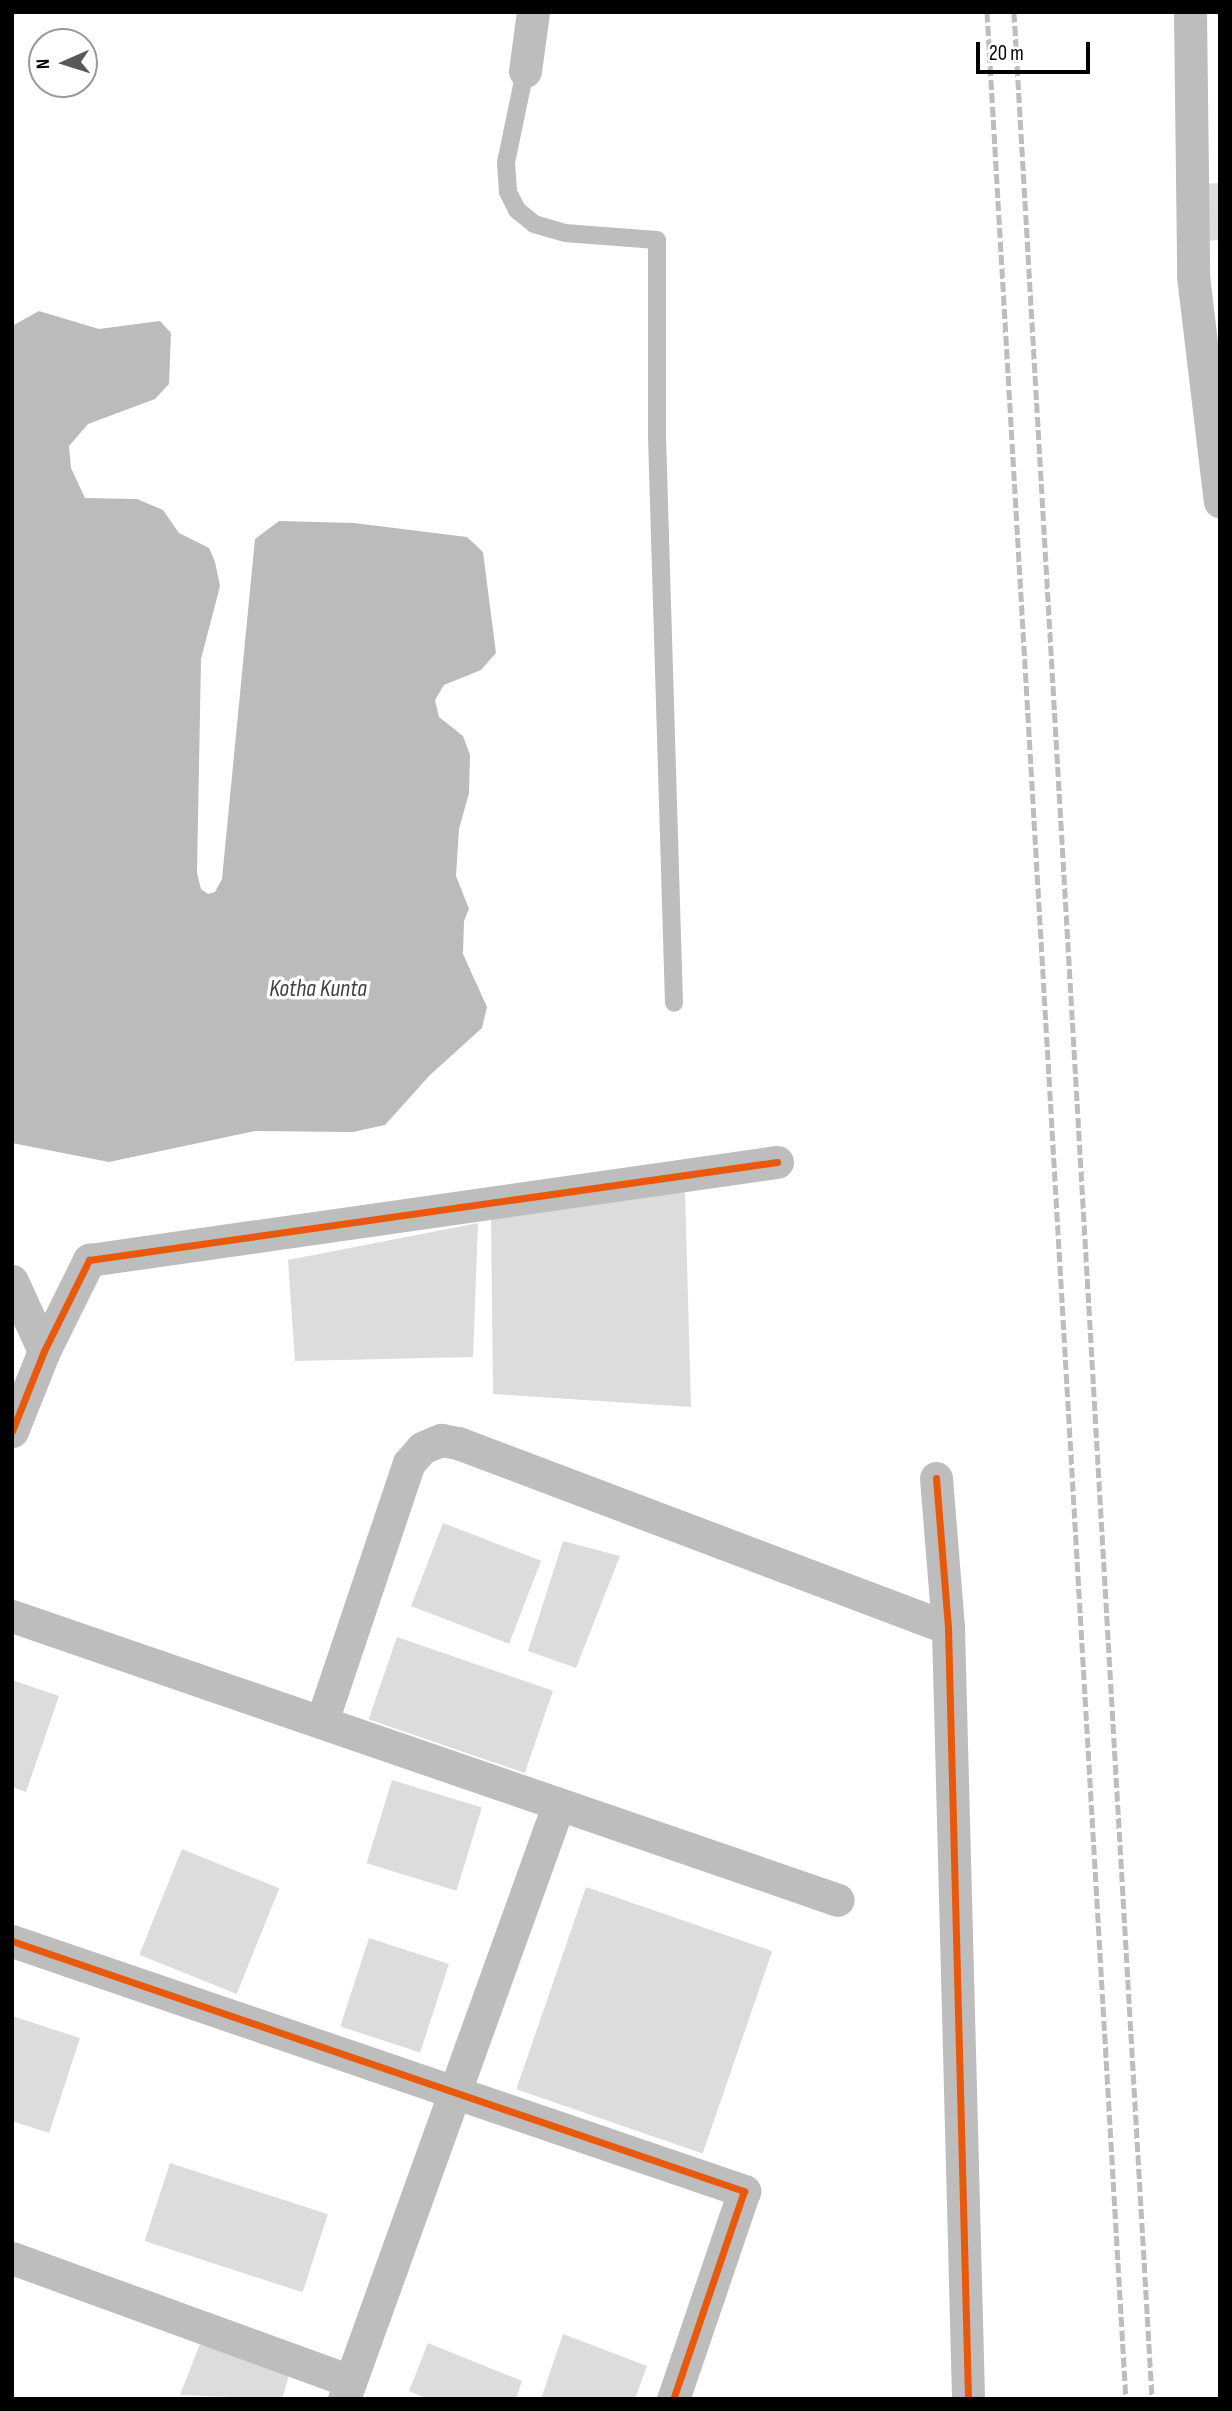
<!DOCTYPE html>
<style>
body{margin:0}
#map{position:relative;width:1232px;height:2411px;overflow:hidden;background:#fff;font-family:"Sofia Sans Condensed",sans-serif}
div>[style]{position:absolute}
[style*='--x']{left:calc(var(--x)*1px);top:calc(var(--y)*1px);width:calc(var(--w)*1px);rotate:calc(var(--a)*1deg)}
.water>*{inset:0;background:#bbb}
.building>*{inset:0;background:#dcdcdc;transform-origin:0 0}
.lane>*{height:18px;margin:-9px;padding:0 9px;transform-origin:9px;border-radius:9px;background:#bdbdbd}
.street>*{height:33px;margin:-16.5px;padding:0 16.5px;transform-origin:16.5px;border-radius:16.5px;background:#bdbdbd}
.rail>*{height:5px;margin-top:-2.5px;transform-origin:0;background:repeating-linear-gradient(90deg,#bdbdbd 0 10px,transparent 0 13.5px)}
.cycleway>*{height:7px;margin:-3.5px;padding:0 3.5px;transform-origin:3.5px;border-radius:3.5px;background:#e8590c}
span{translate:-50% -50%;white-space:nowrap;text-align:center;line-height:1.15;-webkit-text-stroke:7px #fff;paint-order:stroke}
.water-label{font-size:24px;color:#3f3f3f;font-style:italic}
.frame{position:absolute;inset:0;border:14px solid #000;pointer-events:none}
.north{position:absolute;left:28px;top:28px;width:70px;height:70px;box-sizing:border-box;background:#fff;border:2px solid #999;border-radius:50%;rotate:267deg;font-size:19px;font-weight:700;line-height:28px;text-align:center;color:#000}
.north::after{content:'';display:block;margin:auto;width:24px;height:32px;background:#595959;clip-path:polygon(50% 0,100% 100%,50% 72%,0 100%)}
.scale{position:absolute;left:976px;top:42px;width:114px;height:32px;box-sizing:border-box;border:4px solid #000;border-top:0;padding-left:9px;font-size:21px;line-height:24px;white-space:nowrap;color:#000;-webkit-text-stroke:5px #fff;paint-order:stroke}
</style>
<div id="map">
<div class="water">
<div style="clip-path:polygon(39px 311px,99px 329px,160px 321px,171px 333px,169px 384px,155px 399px,88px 424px,69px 446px,71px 468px,85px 498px,137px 499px,163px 510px,179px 533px,209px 548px,215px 562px,220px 586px,201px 659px,197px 873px,201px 889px,208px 894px,215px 892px,222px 879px,255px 539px,279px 521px,354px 523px,467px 537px,483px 552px,496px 653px,481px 670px,444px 685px,435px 700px,439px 717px,463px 736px,470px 755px,469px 793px,459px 829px,456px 876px,469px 909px,464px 921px,463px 954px,487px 1007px,482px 1028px,430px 1075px,385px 1125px,353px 1132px,255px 1131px,109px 1162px,12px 1143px,12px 326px)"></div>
</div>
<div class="building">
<div style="clip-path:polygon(1220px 183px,1220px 240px,1206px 241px,1201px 184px)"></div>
<div style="clip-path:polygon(685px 1189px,691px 1407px,493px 1394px,491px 1212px)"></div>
<div style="clip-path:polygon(478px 1223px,473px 1357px,295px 1361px,288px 1260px)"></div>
<div style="left:443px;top:1523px;width:105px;height:89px;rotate:21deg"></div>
<div style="clip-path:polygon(563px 1541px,620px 1556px,576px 1668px,528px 1651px)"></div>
<div style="left:397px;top:1637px;width:165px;height:87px;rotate:19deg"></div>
<div style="clip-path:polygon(12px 1680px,59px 1696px,26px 1792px,12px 1787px)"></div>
<div style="left:392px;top:1780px;width:94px;height:87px;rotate:17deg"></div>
<div style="left:182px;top:1849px;width:105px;height:114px;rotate:22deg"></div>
<div style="left:586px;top:1887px;width:197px;height:214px;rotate:19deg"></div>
<div style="left:369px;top:1938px;width:84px;height:93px;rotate:18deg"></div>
<div style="clip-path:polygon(12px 2016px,80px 2038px,49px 2133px,12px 2121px)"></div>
<div style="left:170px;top:2163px;width:166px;height:82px;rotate:18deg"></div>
<div style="clip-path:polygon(563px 2334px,647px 2366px,635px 2399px,541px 2399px)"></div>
<div style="clip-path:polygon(428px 2343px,522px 2381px,516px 2399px,428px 2399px,409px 2391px)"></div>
<div style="clip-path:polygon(200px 2344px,290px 2372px,282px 2399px,180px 2395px)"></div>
</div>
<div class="lane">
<div style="--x:525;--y:71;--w:94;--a:101.7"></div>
<div style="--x:506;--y:163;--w:29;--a:86"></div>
<div style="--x:508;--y:192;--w:20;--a:63"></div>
<div style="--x:517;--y:210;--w:22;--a:39"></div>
<div style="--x:534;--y:224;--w:32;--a:16"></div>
<div style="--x:565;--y:233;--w:92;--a:4.4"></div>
<div style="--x:657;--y:240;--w:197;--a:90"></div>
<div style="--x:657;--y:437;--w:566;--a:88.28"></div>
</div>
<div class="street">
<div style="--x:1190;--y:12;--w:264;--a:89.3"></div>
<div style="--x:1193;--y:276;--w:227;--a:83.2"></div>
<div style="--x:525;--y:71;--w:60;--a:-82.3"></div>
<div style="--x:12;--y:1281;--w:77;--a:65.4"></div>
<div style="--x:12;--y:1431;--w:86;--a:-68.2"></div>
<div style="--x:44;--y:1351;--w:102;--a:-63.7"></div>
<div style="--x:89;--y:1260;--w:695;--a:-8.11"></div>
<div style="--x:936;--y:1478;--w:150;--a:85.4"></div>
<div style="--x:948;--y:1628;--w:771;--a:88.51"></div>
<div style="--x:12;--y:1616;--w:873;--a:18.97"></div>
<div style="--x:322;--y:1721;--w:272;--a:-71.4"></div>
<div style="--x:409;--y:1463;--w:20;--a:-49"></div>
<div style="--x:422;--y:1448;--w:21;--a:-23"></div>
<div style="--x:441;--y:1440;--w:17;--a:10"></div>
<div style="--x:458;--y:1443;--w:524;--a:20.68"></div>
<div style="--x:12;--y:1941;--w:774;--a:18.86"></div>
<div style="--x:744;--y:2191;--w:220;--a:108.8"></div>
<div style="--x:12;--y:2258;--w:360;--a:20"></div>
<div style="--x:344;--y:2399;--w:630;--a:-70.16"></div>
</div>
<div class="rail">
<div style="--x:987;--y:12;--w:2391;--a:86.67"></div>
<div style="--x:1014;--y:12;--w:2391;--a:86.69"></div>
</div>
<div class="cycleway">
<div style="--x:12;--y:1431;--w:86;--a:-68.2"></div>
<div style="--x:44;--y:1351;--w:102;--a:-63.7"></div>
<div style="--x:89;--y:1260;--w:695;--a:-8.11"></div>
<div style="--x:936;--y:1478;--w:150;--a:85.4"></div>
<div style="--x:948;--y:1628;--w:771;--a:88.51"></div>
<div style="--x:12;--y:1941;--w:774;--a:18.86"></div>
<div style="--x:744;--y:2191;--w:220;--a:108.8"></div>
</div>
<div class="water-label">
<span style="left:318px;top:989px">Kotha Kunta</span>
</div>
<div class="frame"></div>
<div class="north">N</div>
<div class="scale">20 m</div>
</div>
